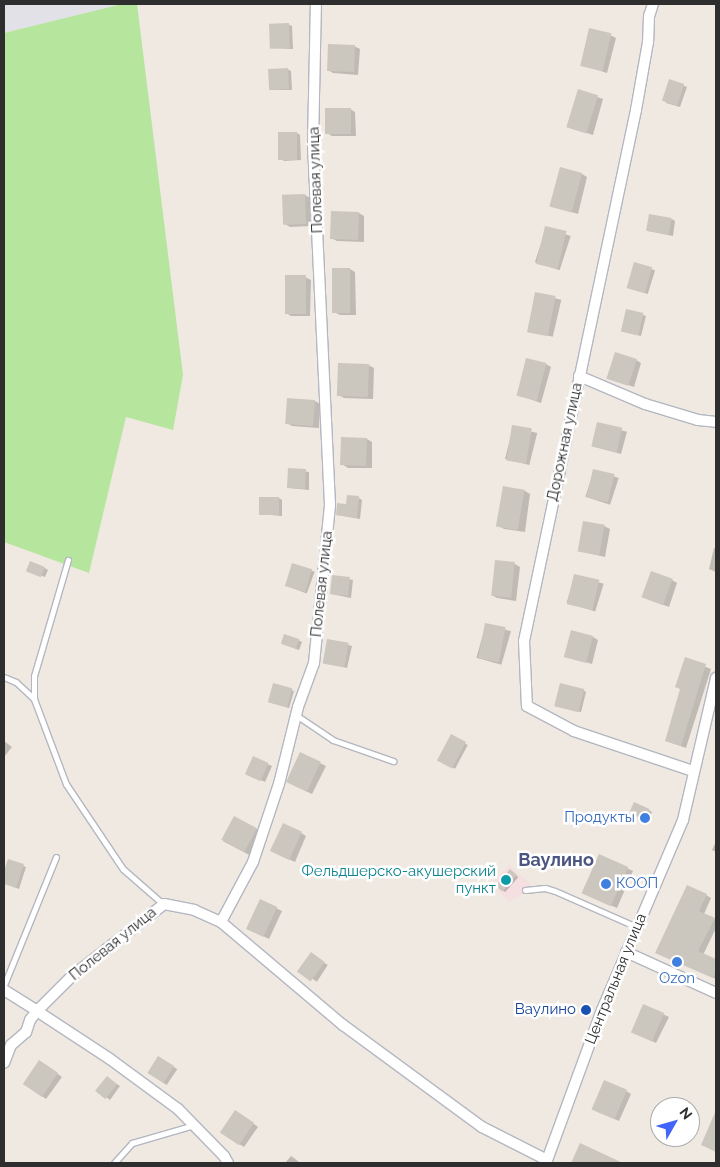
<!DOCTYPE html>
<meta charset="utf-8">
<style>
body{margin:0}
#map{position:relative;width:720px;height:1167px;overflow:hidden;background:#efe9e1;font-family:Raleway,sans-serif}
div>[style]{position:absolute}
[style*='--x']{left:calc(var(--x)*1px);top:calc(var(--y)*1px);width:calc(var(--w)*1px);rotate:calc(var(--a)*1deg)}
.industrial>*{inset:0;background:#e3e1e8}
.medical>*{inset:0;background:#f5dfe0}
.green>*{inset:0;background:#b6e59e}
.shadow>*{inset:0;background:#0003;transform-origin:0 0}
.building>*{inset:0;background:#cbc7bf;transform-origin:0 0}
.roads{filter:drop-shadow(1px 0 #b4b7c1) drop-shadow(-1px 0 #b4b7c1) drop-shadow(0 1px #b4b7c1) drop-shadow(0 -1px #b4b7c1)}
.lane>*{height:5px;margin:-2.5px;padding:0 2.5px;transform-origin:2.5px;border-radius:2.5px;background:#fff}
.street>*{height:10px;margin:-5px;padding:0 5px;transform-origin:5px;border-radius:5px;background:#fff}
.dots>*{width:14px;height:14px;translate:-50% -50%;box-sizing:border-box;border:2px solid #fff;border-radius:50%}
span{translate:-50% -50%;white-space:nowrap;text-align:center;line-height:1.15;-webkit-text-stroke:5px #fff;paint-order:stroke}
.street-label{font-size:15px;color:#2e2e2e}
.shop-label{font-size:15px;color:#366cbe}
.right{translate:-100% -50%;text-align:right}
.left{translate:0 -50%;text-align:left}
.culture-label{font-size:15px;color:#0d838f}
.transit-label{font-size:15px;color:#164399}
.quarter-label{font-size:18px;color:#4d5680;font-weight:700}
.frame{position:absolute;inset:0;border:5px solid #2e2e2e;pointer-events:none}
.north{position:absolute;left:650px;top:1097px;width:50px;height:50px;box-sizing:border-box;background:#fff;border:1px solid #ababab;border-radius:50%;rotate:52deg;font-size:14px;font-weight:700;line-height:20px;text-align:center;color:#2e2e2e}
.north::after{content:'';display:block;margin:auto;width:18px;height:22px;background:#4264fb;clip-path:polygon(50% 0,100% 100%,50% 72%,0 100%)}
</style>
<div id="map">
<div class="industrial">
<div style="clip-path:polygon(4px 4px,122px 4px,4px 33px)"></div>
</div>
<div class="medical">
<div style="clip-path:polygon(509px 865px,531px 884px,520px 896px,509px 901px,491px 884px)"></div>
</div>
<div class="green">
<div style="clip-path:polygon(122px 4px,137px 4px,183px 375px,173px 430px,126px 417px,89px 573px,4px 542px,4px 33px)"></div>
</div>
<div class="shadow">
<div style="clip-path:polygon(289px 25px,292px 26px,293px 49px,271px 48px)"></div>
<div style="clip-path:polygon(610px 35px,616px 38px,607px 73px,582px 65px)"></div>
<div style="clip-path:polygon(354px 46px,360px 49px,358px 75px,333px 73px,328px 70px)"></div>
<div style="clip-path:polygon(287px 69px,291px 71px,292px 90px,270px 90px)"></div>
<div style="clip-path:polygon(670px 81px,687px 87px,680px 107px,666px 103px)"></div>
<div style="clip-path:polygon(579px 91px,603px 99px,593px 135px,574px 129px)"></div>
<div style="clip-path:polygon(350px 109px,355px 112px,356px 136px,332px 136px,327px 133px)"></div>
<div style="clip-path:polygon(297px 133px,300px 135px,301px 160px,284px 161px,281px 159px,280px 134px)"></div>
<div style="clip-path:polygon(582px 174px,587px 177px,578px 214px,551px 206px)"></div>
<div style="clip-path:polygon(305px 195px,310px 198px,311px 226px,290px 227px,285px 224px)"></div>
<div style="clip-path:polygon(332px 213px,359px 213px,364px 216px,364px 242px,337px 241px,331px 238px)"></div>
<div style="clip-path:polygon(672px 219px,675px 221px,673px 236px,648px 231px)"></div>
<div style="left:546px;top:228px;width:26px;height:36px;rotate:18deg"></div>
<div style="left:635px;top:264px;width:21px;height:25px;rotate:17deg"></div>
<div style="clip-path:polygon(350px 269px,355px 272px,356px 315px,340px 315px,334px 312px)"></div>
<div style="clip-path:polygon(305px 277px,311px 280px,310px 316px,291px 316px,286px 313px)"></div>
<div style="left:536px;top:294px;width:26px;height:38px;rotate:13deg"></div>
<div style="clip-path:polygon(643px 315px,646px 316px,641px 336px,625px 332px)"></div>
<div style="clip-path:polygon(636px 360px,641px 363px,634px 387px,608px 378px)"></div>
<div style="clip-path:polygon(546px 364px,551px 367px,541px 403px,518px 395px)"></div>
<div style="clip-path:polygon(368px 365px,374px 368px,373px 399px,344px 398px,339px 395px)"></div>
<div style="clip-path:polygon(315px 401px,320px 404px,319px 428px,292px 426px,287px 423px)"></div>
<div style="left:598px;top:424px;width:30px;height:23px;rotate:15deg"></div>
<div style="left:513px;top:427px;width:25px;height:33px;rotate:14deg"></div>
<div style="clip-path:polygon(367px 439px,372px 442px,372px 468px,348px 468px,342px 464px)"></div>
<div style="clip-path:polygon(289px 469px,309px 472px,309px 490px,289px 488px)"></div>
<div style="left:594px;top:470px;width:26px;height:28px;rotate:18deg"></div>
<div style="clip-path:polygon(504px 488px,525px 491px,530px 494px,525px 532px,504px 529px,499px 526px)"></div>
<div style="clip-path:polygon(279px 498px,282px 500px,282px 516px,260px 514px)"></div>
<div style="clip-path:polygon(359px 498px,362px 500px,360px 519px,337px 515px)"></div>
<div style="clip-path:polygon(604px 526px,610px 529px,605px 557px,579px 551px)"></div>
<div style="clip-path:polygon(714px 548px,716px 549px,716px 572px,709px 569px)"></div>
<div style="clip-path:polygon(496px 561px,515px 564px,520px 567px,516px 601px,497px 598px,492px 595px)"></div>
<div style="left:293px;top:564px;width:23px;height:23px;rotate:20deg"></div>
<div style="clip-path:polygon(45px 568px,48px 570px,45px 577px,31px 572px)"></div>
<div style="left:575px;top:575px;width:30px;height:29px;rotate:17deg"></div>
<div style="clip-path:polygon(333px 576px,353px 580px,351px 598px,331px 594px)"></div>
<div style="clip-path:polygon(672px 580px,677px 583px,669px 607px,643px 597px)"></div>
<div style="left:486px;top:624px;width:26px;height:35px;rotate:16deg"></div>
<div style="clip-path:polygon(593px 637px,598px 640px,592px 664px,566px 656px)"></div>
<div style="clip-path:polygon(298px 640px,302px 642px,299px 650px,282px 644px)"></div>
<div style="clip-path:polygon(348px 645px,352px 646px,347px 668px,324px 662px)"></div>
<div style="clip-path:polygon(686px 659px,711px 669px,686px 748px,666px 741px,681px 689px)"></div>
<div style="clip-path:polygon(291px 690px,294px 691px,289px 708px,272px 703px)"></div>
<div style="clip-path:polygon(583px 690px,586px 692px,581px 712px,556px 706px)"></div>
<div style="left:451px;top:736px;width:19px;height:27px;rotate:28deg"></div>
<div style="clip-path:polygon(4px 741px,12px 747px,4px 757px)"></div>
<div style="clip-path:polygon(301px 754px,326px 766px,312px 794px,293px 785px)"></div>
<div style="clip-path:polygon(253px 758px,272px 766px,265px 782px,250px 775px)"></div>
<div style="clip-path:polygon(649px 810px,652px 812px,648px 821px,634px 814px)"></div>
<div style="left:235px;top:818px;width:30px;height:26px;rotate:28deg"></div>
<div style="clip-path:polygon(301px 833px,306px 836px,295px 862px,277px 854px)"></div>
<div style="clip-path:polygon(716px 841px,716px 852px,712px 850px)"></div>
<div style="clip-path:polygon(600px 856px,633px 871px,617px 908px,589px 896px)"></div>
<div style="clip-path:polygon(9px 861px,26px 867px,19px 889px,4px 883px)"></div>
<div style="left:510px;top:870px;width:11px;height:20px;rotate:41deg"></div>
<div style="clip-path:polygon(706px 895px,711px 898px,704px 914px,716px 920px,716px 928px,703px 955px,716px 960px,716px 979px,656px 953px)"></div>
<div style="clip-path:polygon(260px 900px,282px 911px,269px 939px,253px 931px)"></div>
<div style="left:311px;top:954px;width:20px;height:20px;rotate:33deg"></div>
<div style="clip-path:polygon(644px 1005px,669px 1017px,656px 1043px,637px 1034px)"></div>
<div style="left:159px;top:1057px;width:22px;height:19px;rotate:34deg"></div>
<div style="clip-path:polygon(45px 1065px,62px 1077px,46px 1099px,24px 1083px)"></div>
<div style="clip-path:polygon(110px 1080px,120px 1086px,110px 1100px,98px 1091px)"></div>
<div style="clip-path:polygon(626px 1091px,631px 1094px,619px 1121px,598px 1112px)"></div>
<div style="clip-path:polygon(240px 1114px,258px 1127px,244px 1147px,221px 1132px)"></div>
<div style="clip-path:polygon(291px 1156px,294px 1158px,300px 1163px,285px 1163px)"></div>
</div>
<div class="building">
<div style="left:289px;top:23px;width:25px;height:20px;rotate:88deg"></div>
<div style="left:589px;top:28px;width:23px;height:39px;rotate:13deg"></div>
<div style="left:328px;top:44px;width:27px;height:27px;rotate:2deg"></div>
<div style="left:288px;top:68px;width:21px;height:20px;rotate:87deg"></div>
<div style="left:669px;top:79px;width:16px;height:23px;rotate:18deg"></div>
<div style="left:578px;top:89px;width:21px;height:40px;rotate:17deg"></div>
<div style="left:325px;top:108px;width:26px;height:26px"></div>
<div style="left:278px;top:132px;width:19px;height:28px"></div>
<div style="left:560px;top:167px;width:23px;height:41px;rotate:15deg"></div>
<div style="left:305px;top:194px;width:30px;height:23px;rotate:88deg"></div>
<div style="left:331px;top:211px;width:28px;height:28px;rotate:2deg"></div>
<div style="left:649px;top:214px;width:23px;height:17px;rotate:10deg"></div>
<div style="left:545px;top:226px;width:22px;height:39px;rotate:13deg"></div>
<div style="left:634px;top:262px;width:19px;height:27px;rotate:16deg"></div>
<div style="left:332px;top:268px;width:18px;height:45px"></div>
<div style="left:285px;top:275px;width:21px;height:39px"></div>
<div style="left:535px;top:292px;width:21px;height:41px;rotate:11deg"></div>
<div style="left:626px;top:309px;width:18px;height:23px;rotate:13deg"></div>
<div style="left:615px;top:352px;width:23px;height:28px;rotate:18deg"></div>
<div style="left:526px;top:358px;width:21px;height:39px;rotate:14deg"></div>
<div style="left:338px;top:363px;width:31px;height:33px;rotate:2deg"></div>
<div style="left:287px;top:398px;width:28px;height:26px;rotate:4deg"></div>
<div style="left:597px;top:422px;width:26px;height:25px;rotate:13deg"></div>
<div style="left:512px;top:425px;width:20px;height:36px;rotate:9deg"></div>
<div style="left:341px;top:437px;width:26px;height:28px;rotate:2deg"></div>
<div style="left:288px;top:468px;width:18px;height:20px;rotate:3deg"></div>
<div style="left:593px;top:469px;width:22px;height:29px;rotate:13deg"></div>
<div style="left:503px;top:486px;width:22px;height:41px;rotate:10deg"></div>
<div style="clip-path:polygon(347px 495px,359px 496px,357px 518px,336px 515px,337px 503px,346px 504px)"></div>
<div style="left:259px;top:497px;width:20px;height:18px"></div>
<div style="left:583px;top:521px;width:22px;height:31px;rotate:10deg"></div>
<div style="left:495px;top:560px;width:20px;height:36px;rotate:6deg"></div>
<div style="left:30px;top:561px;width:16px;height:11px;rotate:22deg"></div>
<div style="left:292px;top:563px;width:21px;height:24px;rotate:17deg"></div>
<div style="left:651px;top:571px;width:23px;height:28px;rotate:20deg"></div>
<div style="left:574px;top:574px;width:26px;height:31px;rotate:13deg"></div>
<div style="left:332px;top:575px;width:18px;height:19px;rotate:6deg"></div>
<div style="left:485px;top:623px;width:21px;height:36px;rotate:11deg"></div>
<div style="left:571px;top:630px;width:23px;height:28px;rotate:15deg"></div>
<div style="left:284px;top:634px;width:16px;height:10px;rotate:18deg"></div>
<div style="left:327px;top:639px;width:22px;height:25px;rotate:10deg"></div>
<div style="clip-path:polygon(685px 657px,706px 664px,681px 746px,665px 741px,680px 689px,675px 687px)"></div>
<div style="left:273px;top:683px;width:20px;height:20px;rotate:15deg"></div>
<div style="left:560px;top:683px;width:25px;height:24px;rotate:14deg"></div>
<div style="left:451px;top:734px;width:17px;height:30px;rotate:28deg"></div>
<div style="left:300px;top:752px;width:23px;height:33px;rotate:25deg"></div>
<div style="left:253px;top:756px;width:17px;height:20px;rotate:24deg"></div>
<div style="left:634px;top:802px;width:17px;height:12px;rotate:24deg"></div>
<div style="left:234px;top:816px;width:26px;height:27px;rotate:28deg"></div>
<div style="left:283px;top:823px;width:21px;height:31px;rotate:25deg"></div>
<div style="left:599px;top:854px;width:32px;height:43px;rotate:24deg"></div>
<div style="clip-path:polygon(8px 859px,24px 864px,16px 888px,4px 884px,4px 871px)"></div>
<div style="left:510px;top:869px;width:9px;height:22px;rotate:41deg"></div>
<div style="clip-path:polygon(687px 885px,707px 894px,699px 911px,715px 918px,698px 951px,716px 959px,716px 971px,713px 978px,655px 953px)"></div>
<div style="left:260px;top:899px;width:19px;height:33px;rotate:25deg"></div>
<div style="left:311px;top:952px;width:17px;height:24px;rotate:36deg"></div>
<div style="left:643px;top:1004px;width:23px;height:31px;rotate:23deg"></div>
<div style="left:158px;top:1056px;width:19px;height:20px;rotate:32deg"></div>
<div style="left:39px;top:1060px;width:23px;height:29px;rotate:34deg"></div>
<div style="left:107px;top:1076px;width:13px;height:19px;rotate:39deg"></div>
<div style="left:604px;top:1080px;width:25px;height:32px;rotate:23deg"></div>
<div style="left:235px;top:1110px;width:23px;height:27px;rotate:34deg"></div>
<div style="clip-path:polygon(716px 1110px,716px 1152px,701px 1145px)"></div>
<div style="clip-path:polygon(580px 1143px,623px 1163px,571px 1163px)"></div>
</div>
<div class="roads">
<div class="lane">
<div style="--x:4;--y:677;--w:13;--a:23"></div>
<div style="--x:16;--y:682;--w:25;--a:43"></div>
<div style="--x:34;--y:699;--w:91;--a:69.4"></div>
<div style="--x:66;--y:784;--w:102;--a:56.2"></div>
<div style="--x:123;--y:869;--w:53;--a:41.2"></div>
<div style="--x:34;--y:699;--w:23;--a:-90"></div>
<div style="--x:34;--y:676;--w:121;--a:-73.7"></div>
<div style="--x:296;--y:715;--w:45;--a:34"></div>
<div style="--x:333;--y:740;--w:64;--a:19.3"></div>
<div style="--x:525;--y:890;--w:20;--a:-6"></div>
<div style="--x:545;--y:888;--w:10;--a:17"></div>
<div style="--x:555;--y:891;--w:90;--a:23.7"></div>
<div style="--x:4;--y:985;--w:138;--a:-67.9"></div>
<div style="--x:114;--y:1163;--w:27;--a:-48"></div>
<div style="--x:132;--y:1143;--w:65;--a:-16.2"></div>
</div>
<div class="street">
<div style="--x:653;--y:4;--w:13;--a:108"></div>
<div style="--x:649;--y:16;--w:26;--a:92"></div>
<div style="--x:648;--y:42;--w:69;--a:100"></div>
<div style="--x:636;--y:110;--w:543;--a:101.91"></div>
<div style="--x:524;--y:641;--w:65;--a:87.4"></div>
<div style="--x:527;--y:706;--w:53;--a:28"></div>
<div style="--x:574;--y:731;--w:126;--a:18.6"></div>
<div style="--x:579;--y:376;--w:72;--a:23"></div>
<div style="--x:645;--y:404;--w:55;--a:16.8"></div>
<div style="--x:698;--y:420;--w:18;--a:6"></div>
<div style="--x:221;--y:922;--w:160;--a:40.2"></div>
<div style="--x:343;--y:1025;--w:172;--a:36.3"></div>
<div style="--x:482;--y:1127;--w:73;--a:26.9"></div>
<div style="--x:626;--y:952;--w:99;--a:24.5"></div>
<div style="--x:4;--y:990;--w:39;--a:32"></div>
<div style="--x:37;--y:1011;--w:11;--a:128"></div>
<div style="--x:30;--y:1020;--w:13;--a:108"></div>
<div style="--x:26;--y:1032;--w:20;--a:139"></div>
<div style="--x:11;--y:1045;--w:19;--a:111"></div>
<div style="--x:228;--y:1163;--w:8;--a:-120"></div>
<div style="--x:224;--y:1156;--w:66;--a:-134.4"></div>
<div style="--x:178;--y:1109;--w:84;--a:-143.7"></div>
<div style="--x:110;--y:1059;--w:87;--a:-146.7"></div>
<div style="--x:37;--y:1011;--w:49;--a:-45"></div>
<div style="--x:72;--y:976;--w:117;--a:-38"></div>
<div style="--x:164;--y:904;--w:31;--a:11"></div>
<div style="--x:194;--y:910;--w:30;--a:24"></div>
<div style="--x:221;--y:922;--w:68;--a:-61.9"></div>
<div style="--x:253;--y:862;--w:82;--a:-71.6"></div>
<div style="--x:279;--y:784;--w:79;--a:-76.1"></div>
<div style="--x:298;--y:707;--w:47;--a:-70"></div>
<div style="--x:314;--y:663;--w:159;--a:-84.2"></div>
<div style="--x:330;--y:505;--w:361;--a:-92.7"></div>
<div style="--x:313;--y:144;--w:140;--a:-88.8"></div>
<div style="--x:546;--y:1163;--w:163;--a:-69.9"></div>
<div style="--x:602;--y:1010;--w:207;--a:-66.9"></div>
<div style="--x:683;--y:820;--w:146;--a:-76.9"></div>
</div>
</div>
<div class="dots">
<div style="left:645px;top:818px;background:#3f7fe0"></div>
<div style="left:506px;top:880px;background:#0f9aa8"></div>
<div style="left:606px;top:884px;background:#3f7fe0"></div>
<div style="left:677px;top:962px;background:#3f7fe0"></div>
<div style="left:586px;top:1010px;background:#1a4fb4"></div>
</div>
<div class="street-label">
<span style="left:316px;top:180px;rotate:-92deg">Полевая улица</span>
<span style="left:565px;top:442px;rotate:-78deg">Дорожная улица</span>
<span style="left:322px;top:584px;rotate:-84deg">Полевая улица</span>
<span style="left:113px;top:944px;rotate:-39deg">Полевая улица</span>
<span style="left:616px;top:979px;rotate:-68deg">Центральная улица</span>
</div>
<div class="shop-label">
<span class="right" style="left:635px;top:818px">Продукты</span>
<span class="left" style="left:616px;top:884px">КООП</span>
<span style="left:677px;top:979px">Ozon</span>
</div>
<div class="culture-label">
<span class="right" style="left:496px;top:880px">Фельдшерско-акушерский<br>пункт</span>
</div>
<div class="transit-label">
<span class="right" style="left:576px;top:1010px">Ваулино</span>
</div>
<div class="quarter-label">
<span style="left:556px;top:860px">Ваулино</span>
</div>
<div class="frame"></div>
<div class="north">N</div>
</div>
